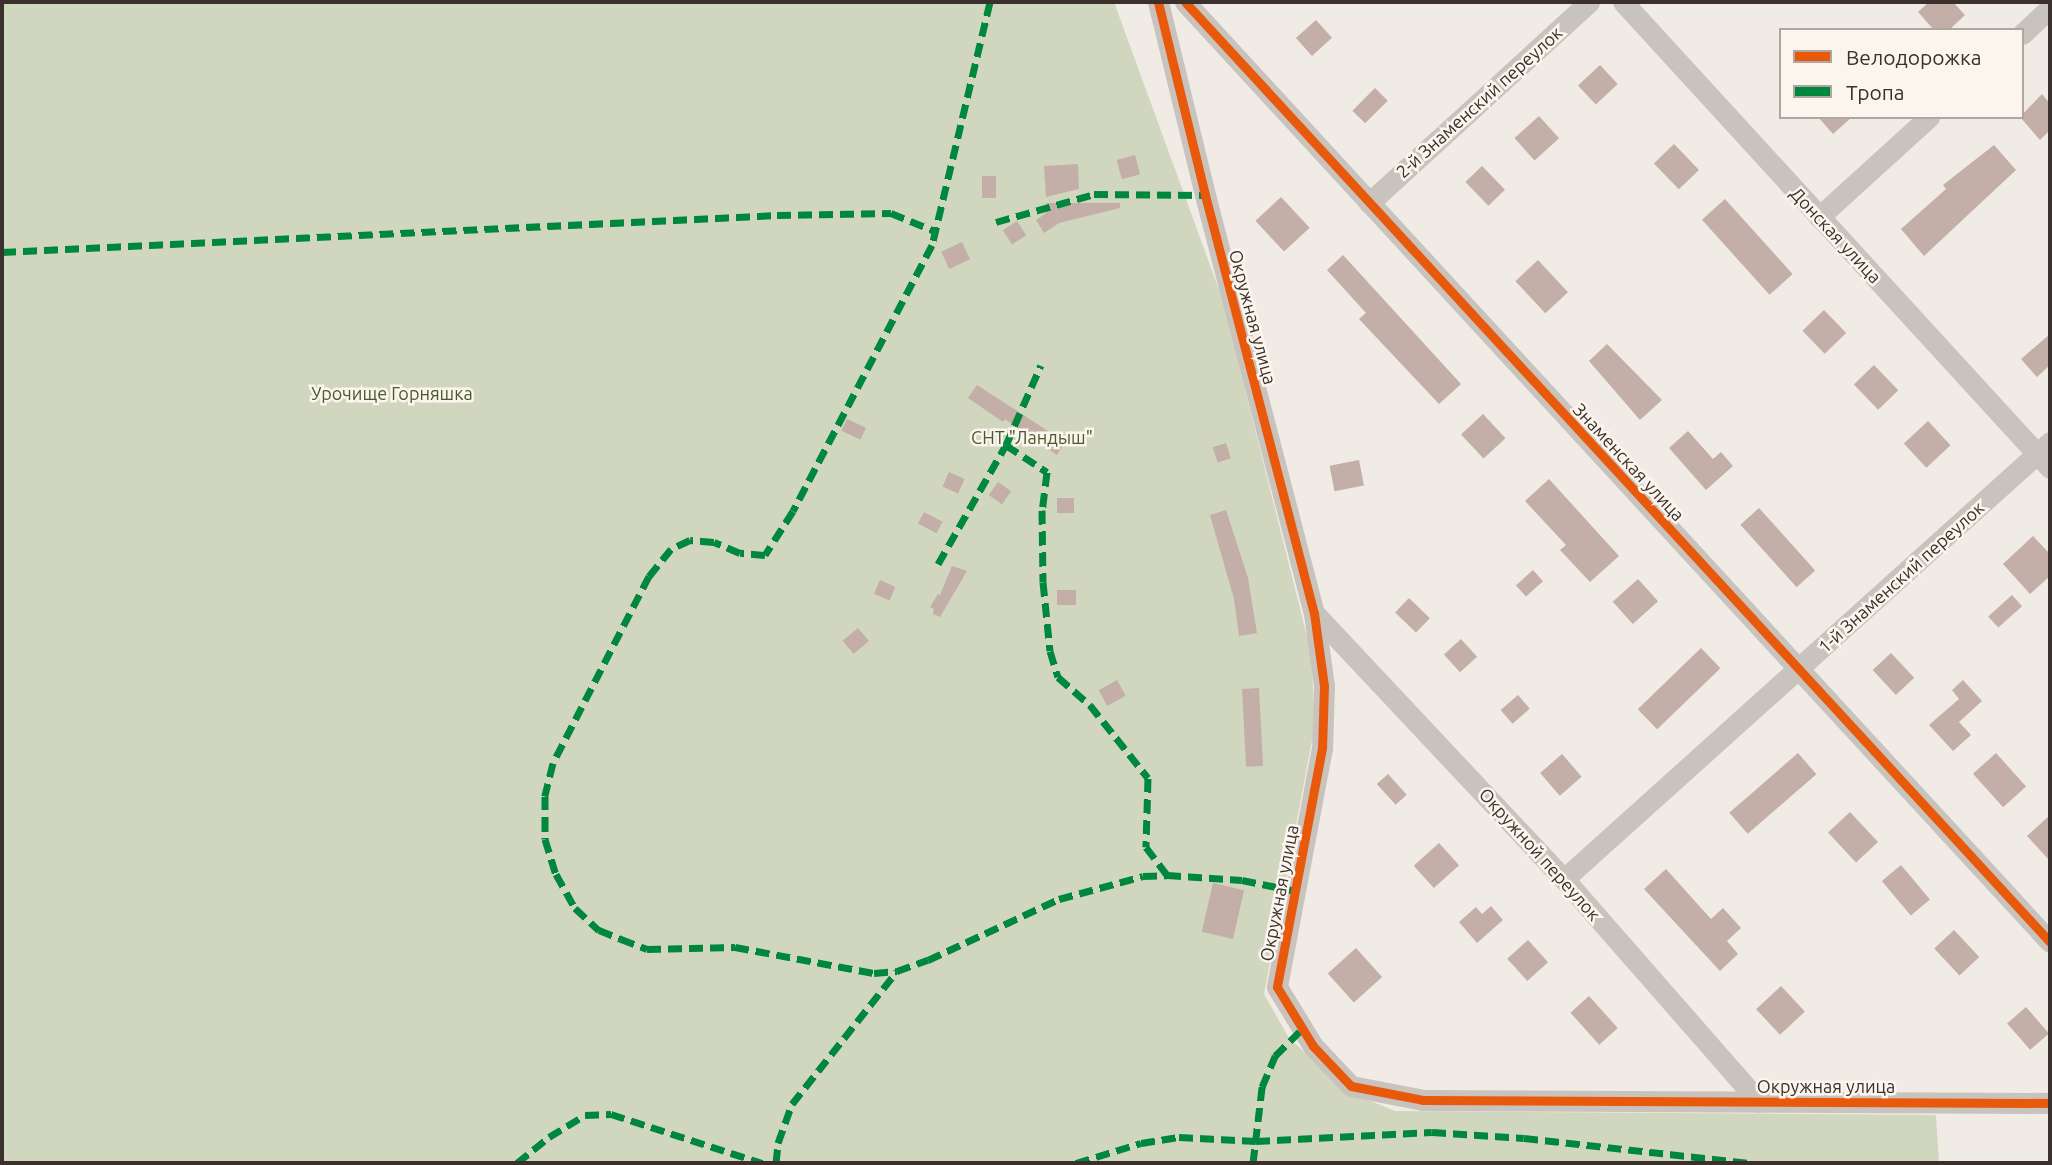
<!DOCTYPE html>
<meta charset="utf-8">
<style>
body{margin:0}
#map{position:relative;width:2052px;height:1165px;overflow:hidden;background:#f0ebe5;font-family:Ubuntu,sans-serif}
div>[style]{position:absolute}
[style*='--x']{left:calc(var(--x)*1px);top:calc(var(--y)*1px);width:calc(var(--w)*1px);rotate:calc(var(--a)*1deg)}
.green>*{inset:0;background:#d1d6bf}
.building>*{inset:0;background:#c3afa7;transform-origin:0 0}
.minor>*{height:21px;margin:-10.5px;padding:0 10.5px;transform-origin:10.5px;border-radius:10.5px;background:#c9c3be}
.quiet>*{height:7px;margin-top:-3.5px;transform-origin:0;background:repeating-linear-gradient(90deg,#00873e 0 14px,transparent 0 21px)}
.cycleway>*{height:9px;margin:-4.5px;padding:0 4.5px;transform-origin:4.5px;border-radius:4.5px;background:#e8590c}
span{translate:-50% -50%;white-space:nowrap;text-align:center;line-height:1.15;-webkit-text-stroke:5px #fbf5ee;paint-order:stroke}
.street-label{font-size:18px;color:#3b302b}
.park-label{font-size:18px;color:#4a5a2e}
.frame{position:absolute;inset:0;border:4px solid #3b302b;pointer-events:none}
.legend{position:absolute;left:1779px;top:28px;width:245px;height:91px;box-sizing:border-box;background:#fbf5ee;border:2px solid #aea6a0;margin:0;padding:9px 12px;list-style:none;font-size:21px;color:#3b302b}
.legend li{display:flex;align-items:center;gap:14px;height:35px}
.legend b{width:35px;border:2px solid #aea6a0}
</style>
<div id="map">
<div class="green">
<div style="clip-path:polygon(2px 2px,1114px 2px,1222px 298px,1311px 652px,1315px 725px,1264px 994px,1289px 1038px,1348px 1092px,1395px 1111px,1936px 1115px,1939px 1163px,2px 1163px)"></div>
</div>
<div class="building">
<div style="clip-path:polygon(1929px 2px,1953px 2px,1965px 15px,1949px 30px,1934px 30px,1918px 12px)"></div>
<div style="left:1316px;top:20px;width:24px;height:27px;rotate:48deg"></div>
<div style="left:1600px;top:65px;width:26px;height:30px;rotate:47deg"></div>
<div style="left:1375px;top:88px;width:18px;height:32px;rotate:45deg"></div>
<div style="clip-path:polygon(2042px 94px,2050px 104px,2050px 130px,2040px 140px,2020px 117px)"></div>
<div style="left:1539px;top:116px;width:30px;height:33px;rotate:48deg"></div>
<div style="clip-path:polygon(1818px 117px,1852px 117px,1833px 134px)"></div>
<div style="left:1674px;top:144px;width:36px;height:28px;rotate:46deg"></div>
<div style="clip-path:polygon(1994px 145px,2016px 170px,1924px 256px,1901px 229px,1946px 189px,1943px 185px)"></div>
<div style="left:1135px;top:155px;width:20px;height:19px;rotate:75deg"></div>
<div style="clip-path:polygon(1078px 164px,1079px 189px,1046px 197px,1044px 166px)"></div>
<div style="left:1482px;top:166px;width:33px;height:23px;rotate:46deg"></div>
<div style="left:982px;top:176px;width:14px;height:22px"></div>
<div style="left:1281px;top:197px;width:42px;height:35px;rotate:47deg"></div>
<div style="left:1725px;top:199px;width:101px;height:31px;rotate:48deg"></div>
<div style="clip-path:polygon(1046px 203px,1120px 203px,1120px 208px,1059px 223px,1044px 233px,1036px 220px,1046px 213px)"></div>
<div style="left:1017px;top:221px;width:17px;height:17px;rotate:57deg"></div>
<div style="left:962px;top:242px;width:19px;height:23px;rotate:65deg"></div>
<div style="clip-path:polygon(1343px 255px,1461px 384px,1439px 404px,1359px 319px,1366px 313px,1327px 270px)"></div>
<div style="left:1538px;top:260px;width:44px;height:31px;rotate:47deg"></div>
<div style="left:1824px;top:310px;width:32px;height:30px;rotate:46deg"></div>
<div style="clip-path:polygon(2050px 334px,2050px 365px,2037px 377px,2021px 359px)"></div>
<div style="clip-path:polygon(1607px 344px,1662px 400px,1640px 420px,1589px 361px)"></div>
<div style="left:1874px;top:365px;width:35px;height:28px;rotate:46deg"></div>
<div style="clip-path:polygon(977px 385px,1065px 442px,1057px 455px,1005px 419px,1003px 422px,968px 398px)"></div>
<div style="left:1483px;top:414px;width:33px;height:30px;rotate:47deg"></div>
<div style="left:847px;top:419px;width:21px;height:13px;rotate:25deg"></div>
<div style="left:1928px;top:421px;width:33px;height:33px;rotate:47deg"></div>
<div style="clip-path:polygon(1688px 431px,1713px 459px,1721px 452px,1733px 466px,1706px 490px,1669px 448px)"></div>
<div style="left:1226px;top:443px;width:16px;height:14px;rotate:72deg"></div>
<div style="left:1359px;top:460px;width:26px;height:30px;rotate:79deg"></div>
<div style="left:949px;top:472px;width:17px;height:16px;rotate:24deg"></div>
<div style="clip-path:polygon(1549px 479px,1619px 556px,1590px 582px,1560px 550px,1566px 545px,1525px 501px)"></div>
<div style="left:998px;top:482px;width:16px;height:16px;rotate:35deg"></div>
<div style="left:1074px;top:498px;width:15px;height:17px;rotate:90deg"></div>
<div style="left:1759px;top:508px;width:84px;height:25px;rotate:48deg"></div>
<div style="clip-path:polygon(1226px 510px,1248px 578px,1257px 633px,1239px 636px,1234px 599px,1210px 515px)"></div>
<div style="left:924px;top:512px;width:21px;height:13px;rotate:28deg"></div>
<div style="clip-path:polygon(2033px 536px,2050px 554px,2050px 576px,2030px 594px,2003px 564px)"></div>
<div style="clip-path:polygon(952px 566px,967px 571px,940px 617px,933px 614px,934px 609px,930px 607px,938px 594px,940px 595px)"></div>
<div style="left:1533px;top:570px;width:15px;height:23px;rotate:48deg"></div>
<div style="left:1638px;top:579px;width:30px;height:34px;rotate:48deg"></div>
<div style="left:880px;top:580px;width:17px;height:15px;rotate:24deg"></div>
<div style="left:1057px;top:590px;width:19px;height:15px"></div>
<div style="left:2012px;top:595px;width:15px;height:32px;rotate:48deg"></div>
<div style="left:1409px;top:598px;width:29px;height:20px;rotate:44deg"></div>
<div style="left:858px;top:628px;width:17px;height:20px;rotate:50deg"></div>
<div style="left:1461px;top:639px;width:24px;height:23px;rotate:48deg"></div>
<div style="left:1701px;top:648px;width:28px;height:88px;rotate:46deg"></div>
<div style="left:1891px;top:653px;width:34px;height:25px;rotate:47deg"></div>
<div style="left:1117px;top:680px;width:18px;height:21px;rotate:61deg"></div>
<div style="clip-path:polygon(1963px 680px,1982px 701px,1959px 722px,1971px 735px,1953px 751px,1929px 725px,1959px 699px,1952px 690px)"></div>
<div style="left:1259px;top:688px;width:78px;height:17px;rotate:87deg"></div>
<div style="left:1518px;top:695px;width:18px;height:23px;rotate:49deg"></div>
<div style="left:1798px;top:753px;width:28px;height:91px;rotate:49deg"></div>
<div style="left:1996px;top:753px;width:45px;height:31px;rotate:48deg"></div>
<div style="left:1562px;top:754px;width:30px;height:29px;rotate:49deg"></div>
<div style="left:1388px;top:774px;width:28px;height:15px;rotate:48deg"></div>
<div style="left:1850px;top:812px;width:41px;height:30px;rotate:47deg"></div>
<div style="clip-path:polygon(2050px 815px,2050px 861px,2027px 836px)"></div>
<div style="left:1439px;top:843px;width:30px;height:34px;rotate:48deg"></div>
<div style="left:1901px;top:865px;width:45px;height:25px;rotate:50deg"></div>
<div style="clip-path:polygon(1666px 869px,1711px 919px,1723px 908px,1741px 928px,1727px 941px,1738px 954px,1720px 971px,1644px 889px)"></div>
<div style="left:1213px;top:883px;width:32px;height:50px;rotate:13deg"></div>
<div style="clip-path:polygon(1491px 906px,1503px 920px,1477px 943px,1459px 922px,1476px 907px,1482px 914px)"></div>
<div style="left:1954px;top:930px;width:37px;height:27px;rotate:47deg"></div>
<div style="left:1528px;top:940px;width:30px;height:28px;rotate:48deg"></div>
<div style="left:1356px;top:948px;width:39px;height:38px;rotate:48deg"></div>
<div style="left:1781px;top:986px;width:35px;height:34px;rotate:47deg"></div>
<div style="left:1589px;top:996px;width:43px;height:25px;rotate:48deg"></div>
<div style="left:2026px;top:1007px;width:35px;height:25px;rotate:49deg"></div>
</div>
<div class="minor">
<div style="--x:1158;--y:2;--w:199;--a:76.3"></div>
<div style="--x:1205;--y:195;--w:432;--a:75.4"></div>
<div style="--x:1314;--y:613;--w:74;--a:82.2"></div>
<div style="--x:1324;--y:686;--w:62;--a:91.8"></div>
<div style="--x:1322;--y:748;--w:243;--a:100.7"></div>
<div style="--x:1277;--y:987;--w:69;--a:58.6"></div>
<div style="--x:1313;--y:1046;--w:55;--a:46.5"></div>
<div style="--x:1351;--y:1086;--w:73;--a:11"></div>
<div style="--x:1423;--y:1100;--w:627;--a:0.27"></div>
<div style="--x:1185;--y:2;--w:1277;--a:47.38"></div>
<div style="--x:1623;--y:2;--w:632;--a:47.5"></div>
<div style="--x:2022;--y:34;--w:38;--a:-43"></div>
<div style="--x:1369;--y:203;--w:298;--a:-42.4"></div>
<div style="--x:1819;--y:217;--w:149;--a:-42.3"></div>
<div style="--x:1314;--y:613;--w:365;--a:46.8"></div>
<div style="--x:1564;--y:879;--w:296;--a:48.8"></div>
<div style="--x:1564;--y:879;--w:654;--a:-41.96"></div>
</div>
<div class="quiet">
<div style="--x:990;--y:2;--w:250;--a:103.4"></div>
<div style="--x:932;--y:245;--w:300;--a:117.6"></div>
<div style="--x:793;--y:511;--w:52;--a:122.5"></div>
<div style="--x:765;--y:555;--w:25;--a:-175"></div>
<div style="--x:740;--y:553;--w:28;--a:-157"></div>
<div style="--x:714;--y:542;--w:24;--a:-175"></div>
<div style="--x:690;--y:540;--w:21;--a:155"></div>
<div style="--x:671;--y:549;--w:35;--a:129"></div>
<div style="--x:649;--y:576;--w:210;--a:117.2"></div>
<div style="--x:553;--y:763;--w:34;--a:104"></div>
<div style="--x:545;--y:796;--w:43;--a:90"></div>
<div style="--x:545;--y:839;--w:37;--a:73"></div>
<div style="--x:556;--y:874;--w:39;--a:61"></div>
<div style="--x:575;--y:908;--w:33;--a:43"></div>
<div style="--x:599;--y:930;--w:24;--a:22"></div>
<div style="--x:621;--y:939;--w:28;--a:21"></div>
<div style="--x:647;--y:949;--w:88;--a:-1.3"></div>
<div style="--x:735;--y:947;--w:141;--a:10.6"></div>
<div style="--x:874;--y:973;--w:23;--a:-5"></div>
<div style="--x:897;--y:971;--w:33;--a:-20"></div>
<div style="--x:928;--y:960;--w:145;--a:-25"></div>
<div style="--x:1059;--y:899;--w:87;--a:-15.3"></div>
<div style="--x:1143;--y:876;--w:24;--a:-2"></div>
<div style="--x:996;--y:222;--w:102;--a:-15.9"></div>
<div style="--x:1094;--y:194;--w:111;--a:0.5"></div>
<div style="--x:2;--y:252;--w:776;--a:-2.73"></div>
<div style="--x:777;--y:215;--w:114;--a:-1"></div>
<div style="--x:891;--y:213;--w:48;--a:22.2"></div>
<div style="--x:1006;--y:445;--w:49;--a:33.4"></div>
<div style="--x:1047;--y:472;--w:38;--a:97"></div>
<div style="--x:1042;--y:510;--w:72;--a:89.2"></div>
<div style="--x:1043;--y:582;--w:69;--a:84.2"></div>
<div style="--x:1050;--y:651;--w:27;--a:73"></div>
<div style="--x:1058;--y:677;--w:43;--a:41.2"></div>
<div style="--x:1090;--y:705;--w:93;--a:51.5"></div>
<div style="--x:1148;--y:778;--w:69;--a:91.7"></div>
<div style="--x:1146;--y:847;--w:35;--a:53"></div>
<div style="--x:1167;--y:875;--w:75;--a:3.8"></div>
<div style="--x:1242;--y:880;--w:55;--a:11.5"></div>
<div style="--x:938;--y:564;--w:137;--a:-60.3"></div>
<div style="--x:1006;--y:445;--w:87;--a:-66.4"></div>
<div style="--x:517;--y:1163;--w:41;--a:-39.1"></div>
<div style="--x:549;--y:1137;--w:42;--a:-31.4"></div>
<div style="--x:585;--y:1115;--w:26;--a:-2"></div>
<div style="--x:611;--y:1114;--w:159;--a:18"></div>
<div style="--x:776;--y:1163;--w:20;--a:-84"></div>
<div style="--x:778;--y:1143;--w:41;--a:-70.3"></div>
<div style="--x:792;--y:1104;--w:169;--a:-51.7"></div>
<div style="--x:1076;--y:1163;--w:68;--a:-17.1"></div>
<div style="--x:1141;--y:1143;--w:38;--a:-9"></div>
<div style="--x:1179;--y:1137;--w:77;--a:3"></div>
<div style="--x:1256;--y:1141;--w:176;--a:-2.9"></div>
<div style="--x:1432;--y:1132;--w:92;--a:3.7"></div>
<div style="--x:1524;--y:1138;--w:229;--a:6.3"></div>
<div style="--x:1253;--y:1163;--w:77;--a:-83.2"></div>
<div style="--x:1262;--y:1087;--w:34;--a:-67"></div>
<div style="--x:1275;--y:1056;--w:38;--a:-45"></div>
</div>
<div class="cycleway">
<div style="--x:1158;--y:2;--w:199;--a:76.3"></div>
<div style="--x:1205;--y:195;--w:432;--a:75.4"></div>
<div style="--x:1314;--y:613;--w:74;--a:82.2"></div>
<div style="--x:1324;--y:686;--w:62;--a:91.8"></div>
<div style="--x:1322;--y:748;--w:243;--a:100.7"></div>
<div style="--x:1277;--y:987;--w:69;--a:58.6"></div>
<div style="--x:1313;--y:1046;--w:55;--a:46.5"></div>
<div style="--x:1351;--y:1086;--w:73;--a:11"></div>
<div style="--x:1423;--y:1100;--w:627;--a:0.27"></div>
<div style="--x:1185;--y:2;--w:1277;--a:47.38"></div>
</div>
<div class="street-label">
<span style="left:1479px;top:102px;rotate:-42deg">2-й Знаменский переулок</span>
<span style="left:1836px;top:235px;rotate:47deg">Донская улица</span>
<span style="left:1253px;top:317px;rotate:75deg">Окружная улица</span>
<span style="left:1629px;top:462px;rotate:47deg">Знаменская улица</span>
<span style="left:1901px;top:577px;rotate:-42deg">1-й Знаменский переулок</span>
<span style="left:1540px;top:854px;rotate:48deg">Окружной переулок</span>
<span style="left:1279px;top:893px;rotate:-79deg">Окружная улица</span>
<span style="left:1826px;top:1086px">Окружная улица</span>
</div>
<div class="park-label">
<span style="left:392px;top:393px">Урочище Горняшка</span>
<span style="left:1032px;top:437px">СНТ "Ландыш"</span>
</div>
<div class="frame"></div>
<ul class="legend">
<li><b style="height:9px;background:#e8590c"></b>Велодорожка</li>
<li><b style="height:9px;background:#00873e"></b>Тропа</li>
</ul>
</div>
